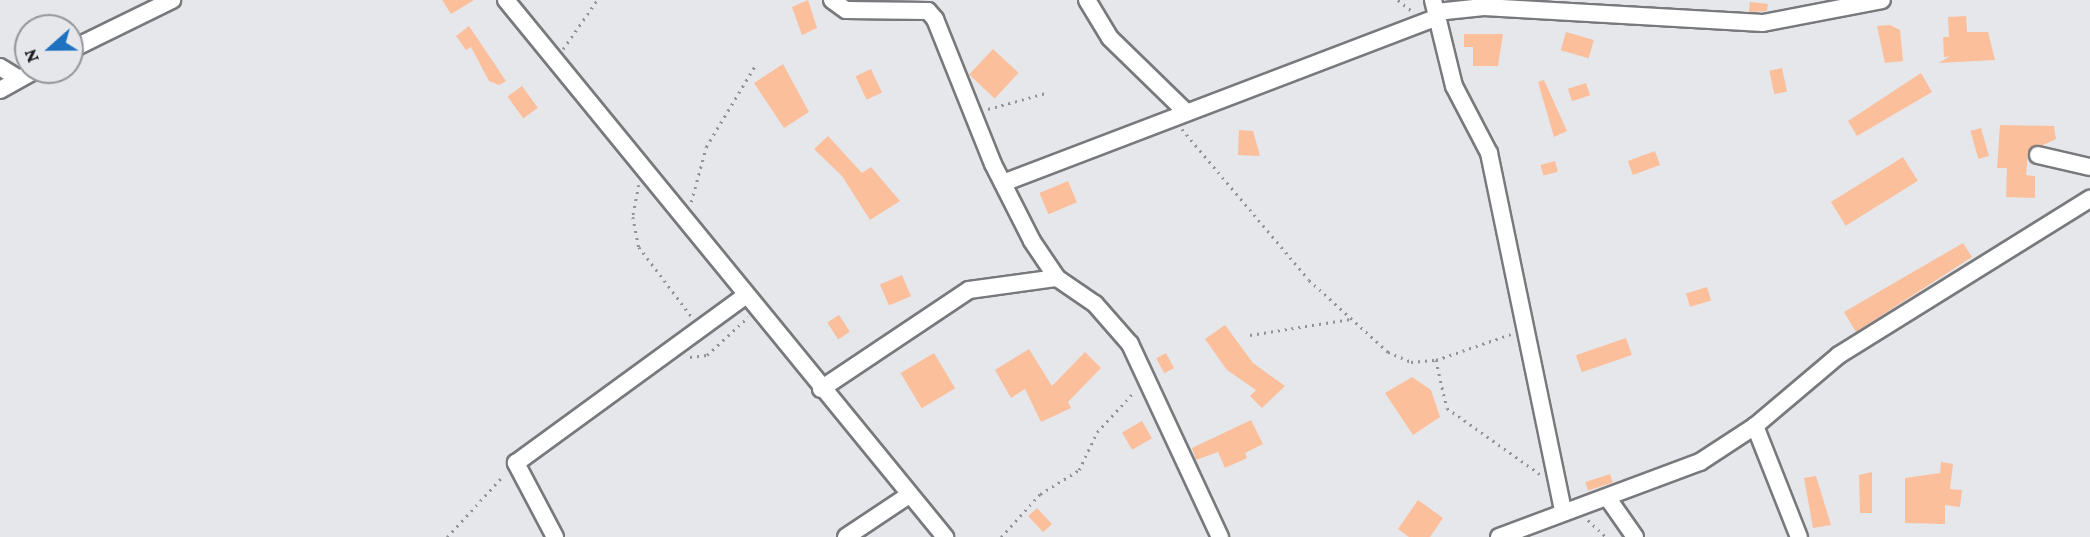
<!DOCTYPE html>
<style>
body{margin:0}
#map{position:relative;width:2090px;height:537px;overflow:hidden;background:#e5e7eb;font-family:"Crimson Pro",serif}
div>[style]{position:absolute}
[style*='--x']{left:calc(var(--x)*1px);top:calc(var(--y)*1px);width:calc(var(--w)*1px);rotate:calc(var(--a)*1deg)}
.building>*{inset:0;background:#fcbf9c;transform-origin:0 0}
.path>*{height:2.5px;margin-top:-1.25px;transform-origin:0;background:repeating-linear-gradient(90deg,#919396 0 2px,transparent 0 7px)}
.roads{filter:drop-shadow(2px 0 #78797c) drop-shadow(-2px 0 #78797c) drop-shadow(0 2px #78797c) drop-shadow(0 -2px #78797c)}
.minor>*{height:16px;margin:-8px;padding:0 8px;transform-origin:8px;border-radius:8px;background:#fff}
span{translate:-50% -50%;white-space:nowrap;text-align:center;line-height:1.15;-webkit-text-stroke:5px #e5e7eb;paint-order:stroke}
.north{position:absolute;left:14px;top:14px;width:70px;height:70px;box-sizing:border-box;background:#e5e7eb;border:2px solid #949699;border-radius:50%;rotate:249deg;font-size:19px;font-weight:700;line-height:28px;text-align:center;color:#1b1c1d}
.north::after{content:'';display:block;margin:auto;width:24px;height:32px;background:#1e71bf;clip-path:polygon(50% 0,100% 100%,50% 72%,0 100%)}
</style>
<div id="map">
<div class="building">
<div style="clip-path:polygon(442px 0,474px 0,451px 14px)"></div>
<div style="clip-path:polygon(808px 0,817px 28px,802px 35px,792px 7px)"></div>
<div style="clip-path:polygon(1750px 2px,1768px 4px,1767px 11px,1749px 12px)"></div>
<div style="clip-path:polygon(1966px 16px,1967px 32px,1988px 32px,1995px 60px,1939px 63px,1950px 56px,1944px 57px,1943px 37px,1949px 37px,1948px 17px)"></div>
<div style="clip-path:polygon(1890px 25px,1900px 30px,1903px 61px,1885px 63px,1877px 26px)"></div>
<div style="clip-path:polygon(469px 26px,506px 81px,499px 85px,489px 81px,471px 47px,466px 50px,456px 36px)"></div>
<div style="left:1566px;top:32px;width:29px;height:19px;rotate:16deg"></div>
<div style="clip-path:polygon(1464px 34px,1503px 34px,1498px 66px,1473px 66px,1473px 47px,1464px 47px)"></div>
<div style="left:993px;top:49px;width:35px;height:35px;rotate:43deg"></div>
<div style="clip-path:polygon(783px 64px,809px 112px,784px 128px,754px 83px)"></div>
<div style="left:1782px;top:68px;width:24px;height:13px;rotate:78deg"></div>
<div style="left:871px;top:69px;width:26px;height:17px;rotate:65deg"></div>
<div style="clip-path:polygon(1921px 73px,1932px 92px,1857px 136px,1848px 121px)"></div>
<div style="clip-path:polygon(1544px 80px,1567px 131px,1554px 137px,1538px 82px)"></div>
<div style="left:1586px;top:83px;width:13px;height:19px;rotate:72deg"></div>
<div style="left:522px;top:86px;width:27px;height:18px;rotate:54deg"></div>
<div style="clip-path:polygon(2000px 125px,2054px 126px,2056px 139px,2028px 152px,2026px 175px,2035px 176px,2035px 198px,2006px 197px,2007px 168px,1997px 168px)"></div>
<div style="left:1981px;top:128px;width:29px;height:11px;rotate:74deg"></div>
<div style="clip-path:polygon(1239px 130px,1253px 131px,1260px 156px,1238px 155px)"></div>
<div style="clip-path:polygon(828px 136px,862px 173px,871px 167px,900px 201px,870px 220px,842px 176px,814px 149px)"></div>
<div style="left:1655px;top:151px;width:15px;height:29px;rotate:70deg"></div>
<div style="left:1903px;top:157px;width:28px;height:85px;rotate:58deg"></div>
<div style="left:1555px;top:161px;width:11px;height:15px;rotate:75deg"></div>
<div style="left:1068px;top:181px;width:23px;height:31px;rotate:67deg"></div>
<div style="clip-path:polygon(1963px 243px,1972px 257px,1856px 332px,1844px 312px)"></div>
<div style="left:902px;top:275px;width:23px;height:24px;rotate:67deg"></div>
<div style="left:1707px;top:287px;width:14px;height:22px;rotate:73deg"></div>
<div style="left:839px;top:315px;width:20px;height:14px;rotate:57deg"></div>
<div style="clip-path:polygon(1225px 325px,1253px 363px,1285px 386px,1262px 408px,1250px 396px,1256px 390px,1227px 370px,1205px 339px)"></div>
<div style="left:1626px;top:338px;width:18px;height:53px;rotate:71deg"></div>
<div style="clip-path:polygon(1029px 349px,1052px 386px,1085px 352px,1101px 368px,1068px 402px,1071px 408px,1041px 422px,1025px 389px,1011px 398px,995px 370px)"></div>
<div style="left:934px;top:353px;width:41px;height:39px;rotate:59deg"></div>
<div style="left:1166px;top:353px;width:17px;height:11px;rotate:62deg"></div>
<div style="clip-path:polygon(1412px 377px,1431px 390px,1440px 417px,1413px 435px,1385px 393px)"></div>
<div style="clip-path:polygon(1251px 420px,1263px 444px,1245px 453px,1247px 458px,1225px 468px,1218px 452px,1196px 460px,1192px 448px)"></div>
<div style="left:1142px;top:421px;width:20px;height:23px;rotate:60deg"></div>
<div style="clip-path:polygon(1941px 462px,1953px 464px,1950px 489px,1962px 490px,1960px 507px,1945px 505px,1945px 524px,1905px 523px,1905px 478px,1940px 473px)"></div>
<div style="clip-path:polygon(1872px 472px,1872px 513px,1860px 513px,1859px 475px)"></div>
<div style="left:1610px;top:474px;width:9px;height:26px;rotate:72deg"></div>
<div style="clip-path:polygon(1816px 476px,1831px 525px,1813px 528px,1804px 478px)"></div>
<div style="clip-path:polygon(1418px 500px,1443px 518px,1430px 537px,1409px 537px,1398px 529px)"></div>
<div style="left:1037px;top:508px;width:22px;height:12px;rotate:47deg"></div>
</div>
<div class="path">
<div style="--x:1398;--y:0;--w:18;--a:38"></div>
<div style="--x:563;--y:49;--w:60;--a:-55.2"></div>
<div style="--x:988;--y:109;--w:60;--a:-15.4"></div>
<div style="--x:1182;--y:129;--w:197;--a:49.9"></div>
<div style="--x:1309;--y:280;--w:107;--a:42.3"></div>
<div style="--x:1388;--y:352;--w:25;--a:23"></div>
<div style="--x:1411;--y:362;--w:25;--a:-5"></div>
<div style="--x:1436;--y:360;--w:79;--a:-19.1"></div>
<div style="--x:639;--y:185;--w:33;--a:101"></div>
<div style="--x:633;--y:217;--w:31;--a:79"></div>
<div style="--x:639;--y:247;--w:88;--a:52.9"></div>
<div style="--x:691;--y:202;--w:57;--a:-74.7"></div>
<div style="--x:706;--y:147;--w:97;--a:-58.9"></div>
<div style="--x:1250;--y:335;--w:102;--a:-9"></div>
<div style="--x:690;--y:357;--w:17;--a:-7"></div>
<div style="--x:707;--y:355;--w:56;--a:-42.8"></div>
<div style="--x:1436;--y:360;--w:49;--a:77.1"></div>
<div style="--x:1447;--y:408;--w:114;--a:35.4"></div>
<div style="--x:1588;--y:520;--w:25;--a:43"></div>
<div style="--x:447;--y:537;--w:84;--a:-47.4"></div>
<div style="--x:1001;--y:537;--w:58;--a:-47.8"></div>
<div style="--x:1040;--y:494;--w:46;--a:-31.6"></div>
<div style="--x:1079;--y:470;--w:42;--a:-64.7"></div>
<div style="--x:1097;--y:432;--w:54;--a:-47.2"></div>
</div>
<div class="roads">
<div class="minor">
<div style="--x:506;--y:0;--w:694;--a:50.73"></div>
<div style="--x:832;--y:0;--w:17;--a:36"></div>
<div style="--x:846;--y:10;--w:82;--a:0.7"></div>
<div style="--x:928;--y:11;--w:11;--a:49"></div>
<div style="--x:935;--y:19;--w:156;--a:68.2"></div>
<div style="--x:993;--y:164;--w:86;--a:63.1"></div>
<div style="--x:1032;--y:241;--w:45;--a:56"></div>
<div style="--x:1057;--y:278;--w:46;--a:34.4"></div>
<div style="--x:1095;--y:304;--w:53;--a:48.8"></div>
<div style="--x:1130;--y:344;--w:213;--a:65"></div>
<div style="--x:1087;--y:0;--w:44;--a:58.8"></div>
<div style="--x:1110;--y:38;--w:106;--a:44.2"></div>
<div style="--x:1433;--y:0;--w:89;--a:76.3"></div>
<div style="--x:1454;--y:86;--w:76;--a:62.4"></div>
<div style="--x:1489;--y:153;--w:365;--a:78.3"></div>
<div style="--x:1436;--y:12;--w:48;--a:-5.9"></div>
<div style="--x:1484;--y:7;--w:279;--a:3.3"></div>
<div style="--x:1763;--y:23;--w:121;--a:-10.9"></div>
<div style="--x:70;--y:50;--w:114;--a:-26.1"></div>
<div style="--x:0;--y:67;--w:22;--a:32"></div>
<div style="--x:0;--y:90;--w:41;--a:-29.1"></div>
<div style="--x:2038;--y:155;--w:53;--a:13"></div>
<div style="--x:1003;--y:183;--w:465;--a:-20.9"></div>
<div style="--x:821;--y:389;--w:178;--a:-33.8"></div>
<div style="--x:969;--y:290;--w:89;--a:-7.8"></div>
<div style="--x:1755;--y:426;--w:119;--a:68.4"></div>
<div style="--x:1607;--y:497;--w:49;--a:55"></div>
<div style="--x:555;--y:537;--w:84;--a:-117.8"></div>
<div style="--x:516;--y:463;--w:283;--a:-36.1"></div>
<div style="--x:846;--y:537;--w:76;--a:-33.7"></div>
<div style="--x:1499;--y:537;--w:215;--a:-20.5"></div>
<div style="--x:1700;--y:462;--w:66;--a:-33.2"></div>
<div style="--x:1755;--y:426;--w:110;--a:-40.2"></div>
<div style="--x:1839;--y:355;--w:296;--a:-31.9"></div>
</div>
</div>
<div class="north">N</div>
</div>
